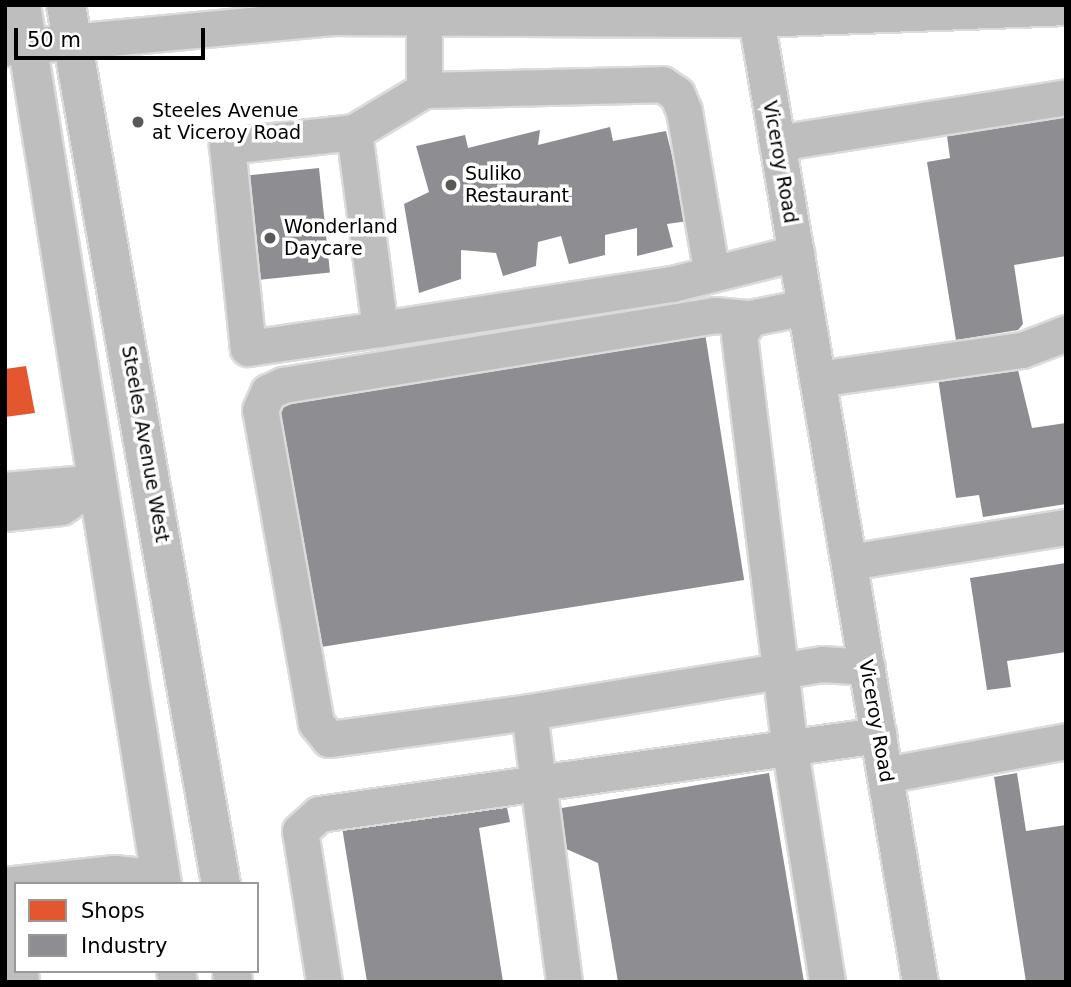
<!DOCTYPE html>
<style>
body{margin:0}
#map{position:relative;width:1071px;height:987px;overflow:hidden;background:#fff;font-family:"DejaVu Sans",sans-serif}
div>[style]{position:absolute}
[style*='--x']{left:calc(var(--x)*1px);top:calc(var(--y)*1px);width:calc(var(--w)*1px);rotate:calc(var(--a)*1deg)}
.shops>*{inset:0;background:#e4572e}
.industry>*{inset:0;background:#8d8d92;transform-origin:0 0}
.roads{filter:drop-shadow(2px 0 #dbdbdb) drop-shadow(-2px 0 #dbdbdb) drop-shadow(0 2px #dbdbdb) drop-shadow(0 -2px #dbdbdb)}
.minor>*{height:35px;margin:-17.5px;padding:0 17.5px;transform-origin:17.5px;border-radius:17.5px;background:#bebebe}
.major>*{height:38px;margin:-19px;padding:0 19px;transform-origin:19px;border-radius:19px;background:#bebebe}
.dots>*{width:19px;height:19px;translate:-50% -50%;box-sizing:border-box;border:4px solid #fff;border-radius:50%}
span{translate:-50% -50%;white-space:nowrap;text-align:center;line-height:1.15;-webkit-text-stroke:7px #fff;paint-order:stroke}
.poi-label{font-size:19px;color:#000}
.left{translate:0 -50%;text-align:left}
.street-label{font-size:19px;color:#000}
.frame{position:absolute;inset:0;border:7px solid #000;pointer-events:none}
.legend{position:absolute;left:14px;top:882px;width:245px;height:91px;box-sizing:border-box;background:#fff;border:2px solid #999;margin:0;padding:9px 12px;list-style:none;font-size:21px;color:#000}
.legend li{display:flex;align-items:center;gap:14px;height:35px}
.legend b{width:35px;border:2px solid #999}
.scale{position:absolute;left:14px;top:28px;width:191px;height:32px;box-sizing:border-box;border:4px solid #000;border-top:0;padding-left:9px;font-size:21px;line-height:24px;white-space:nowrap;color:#000;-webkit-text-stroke:5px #fff;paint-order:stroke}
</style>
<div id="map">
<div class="shops">
<div style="clip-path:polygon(26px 366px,35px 413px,5px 417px,5px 369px)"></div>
</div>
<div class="industry">
<div style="clip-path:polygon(1066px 117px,1066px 256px,1014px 265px,1023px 324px,1018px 330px,956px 340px,927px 162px,950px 158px,947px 136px)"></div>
<div style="clip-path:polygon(610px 127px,613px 141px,666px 131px,688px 221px,667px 224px,673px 247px,637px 256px,637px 228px,605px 235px,605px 255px,569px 264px,561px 236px,538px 242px,536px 266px,503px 276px,496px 253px,461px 250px,461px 279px,419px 293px,404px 204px,429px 192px,416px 146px,465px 135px,468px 148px,540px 130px,538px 145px)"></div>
<div style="left:319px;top:168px;width:105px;height:73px;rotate:84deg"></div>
<div style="left:705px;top:333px;width:250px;height:433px;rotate:81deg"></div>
<div style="clip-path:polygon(1017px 366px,1032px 428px,1066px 423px,1066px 504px,983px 517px,979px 495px,956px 498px,938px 378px)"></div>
<div style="clip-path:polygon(1066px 563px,1066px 652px,1007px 661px,1011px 687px,987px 690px,970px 578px)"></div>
<div style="clip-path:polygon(769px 773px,804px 982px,618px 982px,598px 863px,564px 848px,556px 809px)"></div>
<div style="clip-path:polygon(1017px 773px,1026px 831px,1066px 825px,1066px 982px,1026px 982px,994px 777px)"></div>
<div style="clip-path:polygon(506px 803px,510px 822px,479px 828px,503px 982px,367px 982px,342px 827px)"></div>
</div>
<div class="roads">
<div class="minor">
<div style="--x:756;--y:19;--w:310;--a:-2.2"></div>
<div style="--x:5;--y:48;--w:330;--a:-5.4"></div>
<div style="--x:334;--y:17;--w:422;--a:0.3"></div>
<div style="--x:756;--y:19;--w:977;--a:80.34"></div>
<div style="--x:424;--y:90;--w:238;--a:-1.4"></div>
<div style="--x:662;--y:84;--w:18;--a:34"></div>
<div style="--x:677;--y:94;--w:18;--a:68"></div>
<div style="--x:684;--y:111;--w:160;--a:80.3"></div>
<div style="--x:354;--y:132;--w:128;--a:173.7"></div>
<div style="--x:227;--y:146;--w:203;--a:84.1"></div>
<div style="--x:248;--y:348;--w:133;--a:-8.2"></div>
<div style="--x:380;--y:329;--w:199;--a:-97.5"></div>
<div style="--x:354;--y:132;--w:82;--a:-31"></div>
<div style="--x:424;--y:90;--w:72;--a:-90"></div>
<div style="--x:777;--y:143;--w:293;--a:-9"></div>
<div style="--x:805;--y:307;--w:56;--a:168.7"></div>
<div style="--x:750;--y:318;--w:20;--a:123"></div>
<div style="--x:739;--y:335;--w:412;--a:83"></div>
<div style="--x:789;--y:744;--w:241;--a:80.9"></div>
<div style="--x:380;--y:329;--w:295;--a:-8.8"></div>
<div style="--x:672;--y:284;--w:128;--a:-14"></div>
<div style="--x:817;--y:379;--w:207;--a:-8.1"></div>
<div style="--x:1022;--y:350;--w:47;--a:-21.1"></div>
<div style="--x:5;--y:490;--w:93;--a:-4.9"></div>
<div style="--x:5;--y:513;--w:56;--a:-6.1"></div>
<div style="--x:61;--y:507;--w:45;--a:-34"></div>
<div style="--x:849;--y:562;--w:220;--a:-9.2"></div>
<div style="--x:529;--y:712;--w:297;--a:-9.3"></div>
<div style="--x:822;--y:664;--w:45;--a:3.8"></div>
<div style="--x:885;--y:775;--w:184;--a:-10.6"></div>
<div style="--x:5;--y:885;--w:110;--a:-6.3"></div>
<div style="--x:114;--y:873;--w:48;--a:5.9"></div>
<div style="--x:11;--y:919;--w:29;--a:80"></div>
<div style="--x:20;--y:971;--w:11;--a:85"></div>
<div style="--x:324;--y:982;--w:153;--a:-99"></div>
<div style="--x:300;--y:831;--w:25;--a:-42"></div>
<div style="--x:319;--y:814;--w:565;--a:-8.04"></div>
<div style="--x:564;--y:982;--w:272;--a:-97.4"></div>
<div style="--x:529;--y:712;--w:202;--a:172.3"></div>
<div style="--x:329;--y:739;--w:21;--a:-129"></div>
<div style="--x:316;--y:723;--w:318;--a:-100.1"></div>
<div style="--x:260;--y:410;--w:20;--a:-66"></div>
<div style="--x:268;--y:392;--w:17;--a:-25"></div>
<div style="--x:283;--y:385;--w:437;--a:-9.2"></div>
<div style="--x:714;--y:315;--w:36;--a:5"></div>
</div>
<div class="major">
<div style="--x:21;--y:5;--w:890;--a:80.89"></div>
<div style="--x:66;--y:5;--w:893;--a:80"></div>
<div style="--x:176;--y:971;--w:11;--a:80"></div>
<div style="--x:232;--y:971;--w:11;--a:85"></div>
</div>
</div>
<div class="dots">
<div style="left:138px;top:122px;background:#595959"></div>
<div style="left:451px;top:185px;background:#595959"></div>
<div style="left:270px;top:238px;background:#595959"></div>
</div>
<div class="poi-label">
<span class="left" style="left:152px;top:122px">Steeles Avenue<br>at Viceroy Road</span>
<span class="left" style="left:465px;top:185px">Suliko<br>Restaurant</span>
<span class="left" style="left:284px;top:238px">Wonderland<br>Daycare</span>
</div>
<div class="street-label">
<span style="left:780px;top:162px;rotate:80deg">Viceroy Road</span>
<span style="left:145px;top:444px;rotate:80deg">Steeles Avenue West</span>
<span style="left:876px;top:721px;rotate:80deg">Viceroy Road</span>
</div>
<div class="frame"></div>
<ul class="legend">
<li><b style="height:19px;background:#e4572e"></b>Shops</li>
<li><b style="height:19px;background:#8d8d92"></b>Industry</li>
</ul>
<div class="scale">50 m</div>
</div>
